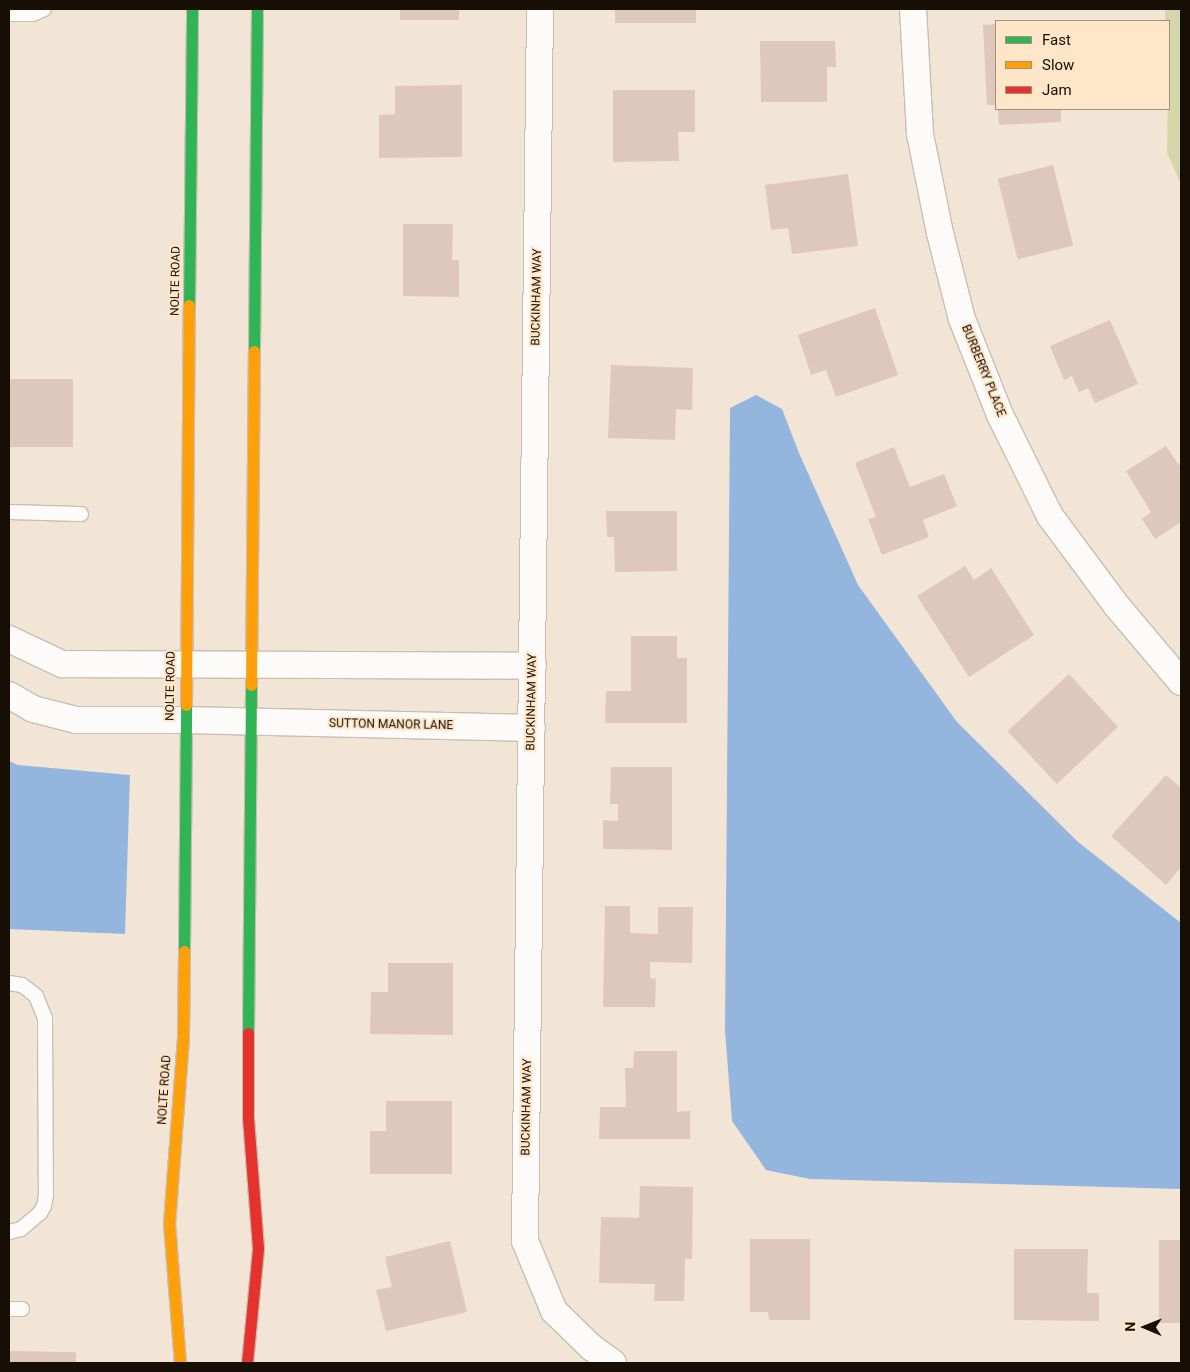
<!DOCTYPE html>
<style>
body{margin:0}
#map{position:relative;width:1190px;height:1372px;overflow:hidden;background:#f2e5d6;font-family:Roboto,sans-serif}
div>[style]{position:absolute}
[style*='--x']{left:calc(var(--x)*1px);top:calc(var(--y)*1px);width:calc(var(--w)*1px);rotate:calc(var(--a)*1deg)}
.green>*{inset:0;background:#d5d7aa}
.water>*{inset:0;background:#94b5de}
.building>*{inset:0;background:#dec7bb;transform-origin:0 0}
.roads{filter:drop-shadow(1px 0 #c8beb2) drop-shadow(-1px 0 #c8beb2) drop-shadow(0 1px #c8beb2) drop-shadow(0 -1px #c8beb2)}
.lane>*{height:14px;margin:-7px;padding:0 7px;transform-origin:7px;border-radius:7px;background:#fdfbf9}
.street>*{height:26px;margin:-13px;padding:0 13px;transform-origin:13px;border-radius:13px;background:#fdfbf9}
.fast>*{height:11px;margin:-5.5px;padding:0 5.5px;transform-origin:5.5px;border-radius:5.5px;background:#30b455}
.slow>*{height:11px;margin:-5.5px;padding:0 5.5px;transform-origin:5.5px;border-radius:5.5px;background:#ff9f0a}
.jam>*{height:11px;margin:-5.5px;padding:0 5.5px;transform-origin:5.5px;border-radius:5.5px;background:#e5322d}
span{translate:-50% -50%;white-space:nowrap;text-align:center;line-height:1.15;-webkit-text-stroke:4px #ffe6c9;paint-order:stroke}
.street-label{font-size:12px;color:#170e05}
.frame{position:absolute;inset:0;border:10px solid #170e05;pointer-events:none}
.legend{position:absolute;left:995px;top:20px;width:175px;height:90px;box-sizing:border-box;background:#ffe6c9;border:1px solid #a2907b;margin:0;padding:6px 9px;list-style:none;font-size:15px;color:#170e05}
.legend li{display:flex;align-items:center;gap:10px;height:25px}
.legend b{width:25px;border:1px solid #a2907b}
.north{position:absolute;left:1120px;top:1302px;width:50px;height:50px;-webkit-text-stroke:4px #ffe6c9;paint-order:stroke;rotate:271deg;font-size:14px;font-weight:700;line-height:20px;text-align:center;color:#170e05}
.north::after{content:'';display:block;margin:auto;width:18px;height:22px;background:#170e05;clip-path:polygon(50% 0,100% 100%,50% 72%,0 100%)}
</style>
<div id="map">
<div class="green">
<div style="clip-path:polygon(1165px 9px,1181px 9px,1181px 184px,1167px 153px,1169px 21px,1165px 21px)"></div>
</div>
<div class="water">
<div style="clip-path:polygon(756px 395px,782px 409px,799px 453px,858px 585px,957px 722px,1078px 842px,1181px 923px,1181px 1189px,810px 1179px,766px 1170px,732px 1121px,725px 1030px,730px 408px)"></div>
<div style="clip-path:polygon(9px 761px,18px 765px,130px 775px,125px 934px,9px 929px)"></div>
</div>
<div class="building">
<div style="left:400px;top:9px;width:59px;height:11px"></div>
<div style="left:615px;top:9px;width:81px;height:14px"></div>
<div style="clip-path:polygon(996px 24px,996px 105px,987px 105px,983px 25px)"></div>
<div style="clip-path:polygon(760px 41px,835px 41px,836px 67px,827px 67px,827px 102px,761px 102px)"></div>
<div style="clip-path:polygon(462px 85px,462px 157px,379px 158px,379px 115px,395px 114px,395px 86px)"></div>
<div style="clip-path:polygon(613px 90px,695px 90px,695px 132px,678px 132px,679px 161px,613px 162px)"></div>
<div style="clip-path:polygon(998px 109px,1061px 109px,1061px 122px,999px 125px)"></div>
<div style="left:1053px;top:165px;width:83px;height:57px;rotate:76deg"></div>
<div style="clip-path:polygon(848px 174px,858px 246px,792px 254px,788px 228px,771px 230px,765px 185px)"></div>
<div style="clip-path:polygon(403px 224px,453px 224px,452px 260px,459px 260px,459px 297px,403px 296px)"></div>
<div style="clip-path:polygon(875px 308px,898px 375px,836px 397px,826px 370px,811px 375px,798px 335px)"></div>
<div style="clip-path:polygon(1110px 320px,1138px 384px,1095px 403px,1088px 388px,1079px 392px,1072px 376px,1064px 380px,1050px 346px)"></div>
<div style="clip-path:polygon(611px 365px,693px 368px,692px 410px,676px 409px,675px 440px,608px 438px)"></div>
<div style="left:9px;top:379px;width:64px;height:68px"></div>
<div style="clip-path:polygon(1166px 446px,1179px 465px,1181px 464px,1181px 522px,1155px 539px,1142px 519px,1151px 512px,1126px 471px)"></div>
<div style="clip-path:polygon(894px 447px,910px 487px,944px 474px,957px 506px,923px 520px,929px 537px,882px 555px,868px 519px,876px 517px,855px 463px)"></div>
<div style="clip-path:polygon(606px 511px,677px 511px,677px 571px,615px 572px,614px 537px,607px 537px)"></div>
<div style="clip-path:polygon(965px 566px,974px 580px,991px 568px,1034px 635px,969px 677px,917px 596px)"></div>
<div style="clip-path:polygon(631px 636px,677px 636px,677px 658px,687px 658px,687px 723px,605px 723px,606px 691px,631px 691px)"></div>
<div style="left:1069px;top:674px;width:72px;height:84px;rotate:47deg"></div>
<div style="clip-path:polygon(611px 767px,672px 767px,672px 850px,603px 849px,603px 820px,618px 821px,618px 804px,610px 804px)"></div>
<div style="clip-path:polygon(1166px 775px,1181px 788px,1181px 867px,1166px 885px,1111px 836px)"></div>
<div style="clip-path:polygon(605px 906px,630px 906px,630px 933px,658px 934px,658px 907px,693px 907px,692px 963px,650px 962px,650px 978px,656px 979px,655px 1007px,603px 1007px)"></div>
<div style="clip-path:polygon(388px 963px,453px 963px,453px 1035px,370px 1034px,371px 992px,388px 992px)"></div>
<div style="clip-path:polygon(634px 1051px,677px 1051px,677px 1112px,690px 1111px,690px 1139px,599px 1139px,600px 1107px,626px 1107px,625px 1068px,633px 1068px)"></div>
<div style="clip-path:polygon(386px 1101px,452px 1101px,452px 1174px,370px 1174px,370px 1131px,386px 1131px)"></div>
<div style="clip-path:polygon(640px 1186px,693px 1187px,692px 1259px,685px 1259px,684px 1301px,654px 1301px,655px 1284px,599px 1283px,601px 1217px,639px 1218px)"></div>
<div style="clip-path:polygon(750px 1239px,810px 1239px,810px 1320px,769px 1320px,768px 1312px,750px 1312px)"></div>
<div style="left:1159px;top:1240px;width:22px;height:83px"></div>
<div style="clip-path:polygon(450px 1241px,467px 1312px,386px 1331px,376px 1290px,392px 1287px,385px 1257px)"></div>
<div style="clip-path:polygon(1014px 1249px,1088px 1249px,1087px 1293px,1099px 1293px,1099px 1321px,1014px 1320px)"></div>
<div style="left:9px;top:1351px;width:67px;height:12px;rotate:1deg"></div>
</div>
<div class="roads">
<div class="lane">
<div style="--x:9;--y:14;--w:24;--a:0"></div>
<div style="--x:33;--y:14;--w:12;--a:-24"></div>
<div style="--x:9;--y:512;--w:72;--a:1.6"></div>
<div style="--x:9;--y:983;--w:13;--a:9"></div>
<div style="--x:22;--y:985;--w:18;--a:38"></div>
<div style="--x:36;--y:996;--w:24;--a:68"></div>
<div style="--x:45;--y:1018;--w:177;--a:89.7"></div>
<div style="--x:46;--y:1195;--w:11;--a:100"></div>
<div style="--x:44;--y:1206;--w:8;--a:120"></div>
<div style="--x:40;--y:1213;--w:25;--a:140"></div>
<div style="--x:21;--y:1229;--w:12;--a:166"></div>
<div style="--x:9;--y:1309;--w:13;--a:0"></div>
</div>
<div class="street">
<div style="--x:540;--y:9;--w:1232;--a:90.7"></div>
<div style="--x:525;--y:1241;--w:76;--a:67.5"></div>
<div style="--x:554;--y:1311;--w:52;--a:44.2"></div>
<div style="--x:591;--y:1347;--w:27;--a:36"></div>
<div style="--x:913;--y:9;--w:125;--a:86.8"></div>
<div style="--x:920;--y:134;--w:101;--a:78.6"></div>
<div style="--x:940;--y:233;--w:89;--a:75.7"></div>
<div style="--x:962;--y:319;--w:103;--a:68.4"></div>
<div style="--x:1000;--y:415;--w:113;--a:63.7"></div>
<div style="--x:1050;--y:516;--w:111;--a:53.4"></div>
<div style="--x:1116;--y:605;--w:101;--a:49.8"></div>
<div style="--x:9;--y:639;--w:59;--a:25.3"></div>
<div style="--x:62;--y:664;--w:471;--a:0.2"></div>
<div style="--x:9;--y:695;--w:28;--a:30"></div>
<div style="--x:33;--y:709;--w:44;--a:14.3"></div>
<div style="--x:76;--y:720;--w:109;--a:0"></div>
<div style="--x:185;--y:720;--w:347;--a:1.3"></div>
</div>
<div class="fast">
<div style="--x:189;--y:305;--w:296;--a:-89.4"></div>
<div style="--x:254;--y:351;--w:342;--a:-89.5"></div>
<div style="--x:184;--y:951;--w:246;--a:-89.5"></div>
<div style="--x:248;--y:1033;--w:348;--a:-89.5"></div>
</div>
<div class="slow">
<div style="--x:251;--y:685;--w:334;--a:-89.5"></div>
<div style="--x:186;--y:705;--w:400;--a:-89.6"></div>
<div style="--x:180;--y:1363;--w:139;--a:-94.5"></div>
<div style="--x:169;--y:1224;--w:188;--a:-85.7"></div>
<div style="--x:183;--y:1037;--w:86;--a:-89.3"></div>
</div>
<div class="jam">
<div style="--x:247;--y:1363;--w:116;--a:-84.5"></div>
<div style="--x:258;--y:1248;--w:131;--a:-94.4"></div>
<div style="--x:248;--y:1117;--w:84;--a:-90"></div>
</div>
</div>
<div class="street-label">
<span style="left:176px;top:281px;rotate:-89deg">NOLTE ROAD</span>
<span style="left:537px;top:297px;rotate:-89deg">BUCKINHAM WAY</span>
<span style="left:983px;top:371px;rotate:68deg">BURBERRY PLACE</span>
<span style="left:171px;top:686px;rotate:-89deg">NOLTE ROAD</span>
<span style="left:532px;top:702px;rotate:-89deg">BUCKINHAM WAY</span>
<span style="left:391px;top:725px;rotate:1deg">SUTTON MANOR LANE</span>
<span style="left:165px;top:1090px;rotate:-86deg">NOLTE ROAD</span>
<span style="left:527px;top:1107px;rotate:-89deg">BUCKINHAM WAY</span>
</div>
<div class="frame"></div>
<ul class="legend">
<li><b style="height:6px;background:#30b455"></b>Fast</li>
<li><b style="height:6px;background:#ff9f0a"></b>Slow</li>
<li><b style="height:6px;background:#e5322d"></b>Jam</li>
</ul>
<div class="north">N</div>
</div>
